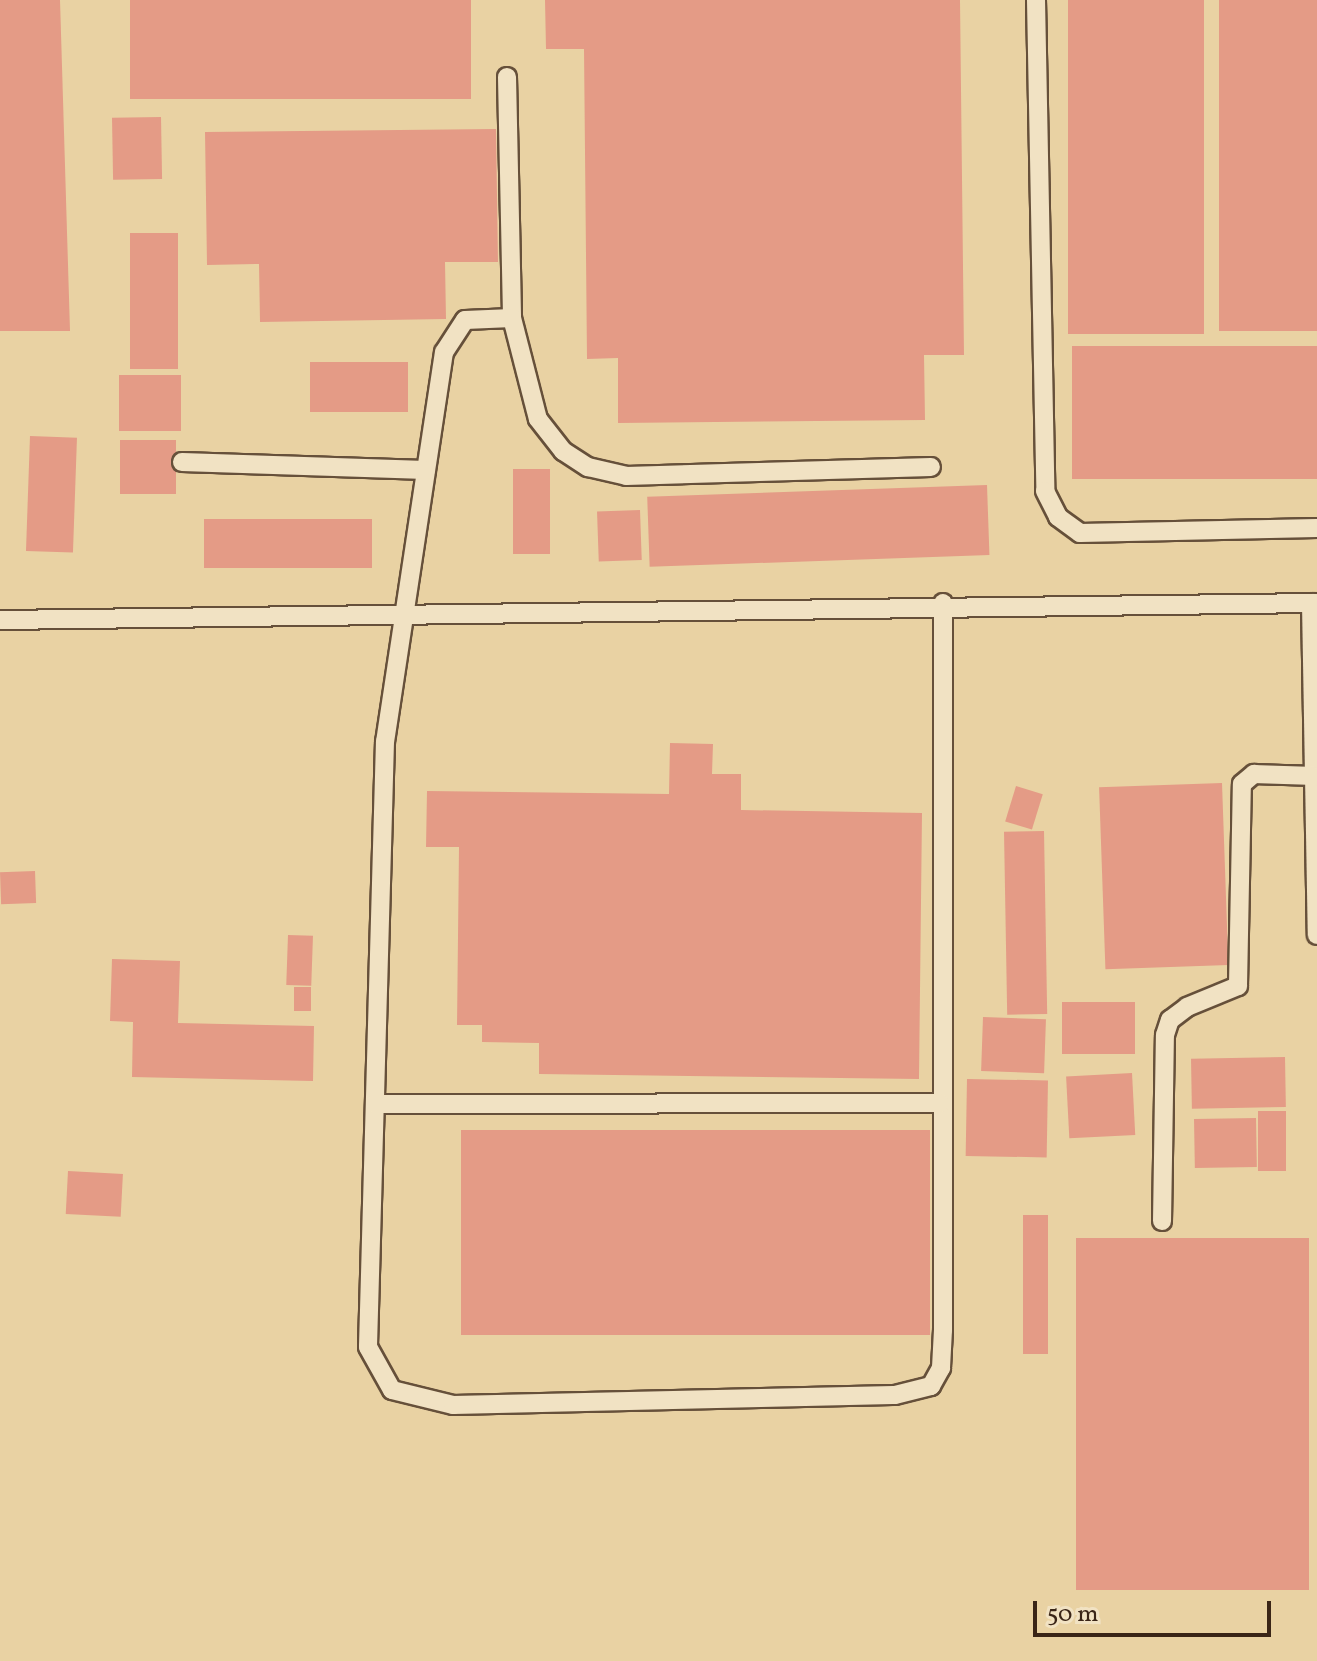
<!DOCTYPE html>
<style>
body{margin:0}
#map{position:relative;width:1317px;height:1661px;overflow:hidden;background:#e9d2a3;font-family:Vollkorn,serif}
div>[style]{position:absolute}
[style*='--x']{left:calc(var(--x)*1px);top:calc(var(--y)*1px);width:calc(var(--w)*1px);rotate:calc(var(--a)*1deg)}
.building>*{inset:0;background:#e49b86;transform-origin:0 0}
.roads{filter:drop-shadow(2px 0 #66503a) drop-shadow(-2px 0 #66503a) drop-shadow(0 2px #66503a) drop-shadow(0 -2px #66503a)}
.lane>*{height:18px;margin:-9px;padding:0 9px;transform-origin:9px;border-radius:9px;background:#f1e2c3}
span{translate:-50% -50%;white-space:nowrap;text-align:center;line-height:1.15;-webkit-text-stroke:8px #f1e2c3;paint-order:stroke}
.scale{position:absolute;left:1033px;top:1601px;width:238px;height:36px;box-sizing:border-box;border:4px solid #3a2517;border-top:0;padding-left:10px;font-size:24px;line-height:28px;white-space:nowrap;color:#3a2517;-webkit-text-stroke:6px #f1e2c3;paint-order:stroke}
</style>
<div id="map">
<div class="building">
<div style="clip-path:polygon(0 0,60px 0,70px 331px,0 331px)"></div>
<div style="left:130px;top:0;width:341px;height:99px"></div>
<div style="clip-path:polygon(545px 0,960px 0,964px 355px,924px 355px,925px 420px,618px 423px,618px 358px,587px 359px,584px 49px,546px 49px)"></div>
<div style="left:1068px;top:0;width:136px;height:334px"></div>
<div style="left:1219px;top:0;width:98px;height:331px"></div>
<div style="left:161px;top:117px;width:62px;height:49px;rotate:89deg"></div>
<div style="clip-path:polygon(496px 129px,498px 262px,445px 262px,446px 319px,260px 322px,259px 264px,207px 265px,205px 132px)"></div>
<div style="left:130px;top:233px;width:48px;height:136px"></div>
<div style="left:1317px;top:346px;width:133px;height:245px;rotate:90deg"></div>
<div style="left:408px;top:362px;width:50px;height:98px;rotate:90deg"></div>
<div style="left:119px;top:375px;width:62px;height:56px"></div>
<div style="left:30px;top:436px;width:47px;height:115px;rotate:2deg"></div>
<div style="left:176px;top:440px;width:54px;height:56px;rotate:90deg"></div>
<div style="left:513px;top:469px;width:37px;height:85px"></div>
<div style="left:987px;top:485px;width:70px;height:340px;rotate:88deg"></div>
<div style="left:640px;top:510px;width:50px;height:43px;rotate:88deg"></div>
<div style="left:372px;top:519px;width:49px;height:168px;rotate:90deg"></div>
<div style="clip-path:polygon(670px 743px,713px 744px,712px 774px,741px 774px,741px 810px,922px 813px,919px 1079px,539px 1074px,539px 1043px,482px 1042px,482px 1025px,457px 1025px,459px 847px,426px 847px,427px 791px,669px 794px)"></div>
<div style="left:1222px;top:783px;width:182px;height:123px;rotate:88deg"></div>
<div style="left:1016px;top:786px;width:28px;height:37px;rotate:17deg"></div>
<div style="left:1044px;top:831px;width:183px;height:40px;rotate:89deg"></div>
<div style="left:35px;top:871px;width:32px;height:35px;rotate:88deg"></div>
<div style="left:288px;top:935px;width:25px;height:50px;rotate:2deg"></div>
<div style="clip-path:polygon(112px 959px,180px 961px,178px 1023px,314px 1026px,313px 1081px,132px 1077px,133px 1022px,110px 1021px)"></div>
<div style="left:294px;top:987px;width:17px;height:24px"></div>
<div style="left:1135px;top:1002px;width:52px;height:73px;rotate:90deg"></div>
<div style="left:983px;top:1017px;width:63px;height:54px;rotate:2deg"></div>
<div style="left:1285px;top:1057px;width:50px;height:94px;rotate:89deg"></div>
<div style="left:1132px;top:1073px;width:62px;height:66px;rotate:87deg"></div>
<div style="left:967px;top:1079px;width:81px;height:77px;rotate:1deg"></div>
<div style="left:1258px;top:1111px;width:28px;height:60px"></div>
<div style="left:1256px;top:1118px;width:49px;height:62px;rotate:89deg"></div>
<div style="left:930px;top:1130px;width:205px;height:469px;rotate:90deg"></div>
<div style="left:68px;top:1171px;width:55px;height:43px;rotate:3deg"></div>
<div style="left:1023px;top:1215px;width:25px;height:139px"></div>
<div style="left:1309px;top:1238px;width:352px;height:233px;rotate:90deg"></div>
</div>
<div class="roads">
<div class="lane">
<div style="--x:1036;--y:0;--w:491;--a:88.9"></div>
<div style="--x:1045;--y:491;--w:29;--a:63"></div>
<div style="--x:1058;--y:517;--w:27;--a:36"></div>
<div style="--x:1080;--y:533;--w:237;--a:-1.2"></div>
<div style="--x:507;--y:77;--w:241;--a:88.8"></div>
<div style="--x:512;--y:318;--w:47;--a:177.6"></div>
<div style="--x:465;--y:320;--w:38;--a:123"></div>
<div style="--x:444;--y:352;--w:393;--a:98.6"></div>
<div style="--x:385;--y:741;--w:606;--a:91.61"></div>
<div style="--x:368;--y:1347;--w:49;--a:60.8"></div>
<div style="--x:392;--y:1390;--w:63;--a:13.8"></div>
<div style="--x:453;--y:1405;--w:442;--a:-1.3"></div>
<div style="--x:895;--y:1395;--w:37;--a:-14"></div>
<div style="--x:931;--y:1386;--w:21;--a:-61"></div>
<div style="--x:941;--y:1368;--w:38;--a:-87"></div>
<div style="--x:943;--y:1330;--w:727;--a:-90"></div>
<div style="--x:512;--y:318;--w:104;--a:75.6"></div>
<div style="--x:538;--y:419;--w:41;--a:52"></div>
<div style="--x:563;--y:451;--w:30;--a:33"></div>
<div style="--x:588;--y:467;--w:39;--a:13"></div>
<div style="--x:626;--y:476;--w:305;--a:-1.7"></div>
<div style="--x:182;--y:462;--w:244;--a:1.9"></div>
<div style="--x:1311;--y:603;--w:332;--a:89"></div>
<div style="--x:0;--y:620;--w:1317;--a:-0.74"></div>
<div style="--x:375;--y:1104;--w:565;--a:-0.1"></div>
<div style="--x:1162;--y:1221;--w:186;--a:-89.1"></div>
<div style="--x:1165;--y:1035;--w:16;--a:-72"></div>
<div style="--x:1170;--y:1020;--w:21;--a:-37"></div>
<div style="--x:1187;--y:1007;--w:55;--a:-22.4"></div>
<div style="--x:1238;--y:986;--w:202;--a:-88.9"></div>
<div style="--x:1242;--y:784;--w:16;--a:-40"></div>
<div style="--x:1254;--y:774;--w:60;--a:1.9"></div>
</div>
</div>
<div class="scale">50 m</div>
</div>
